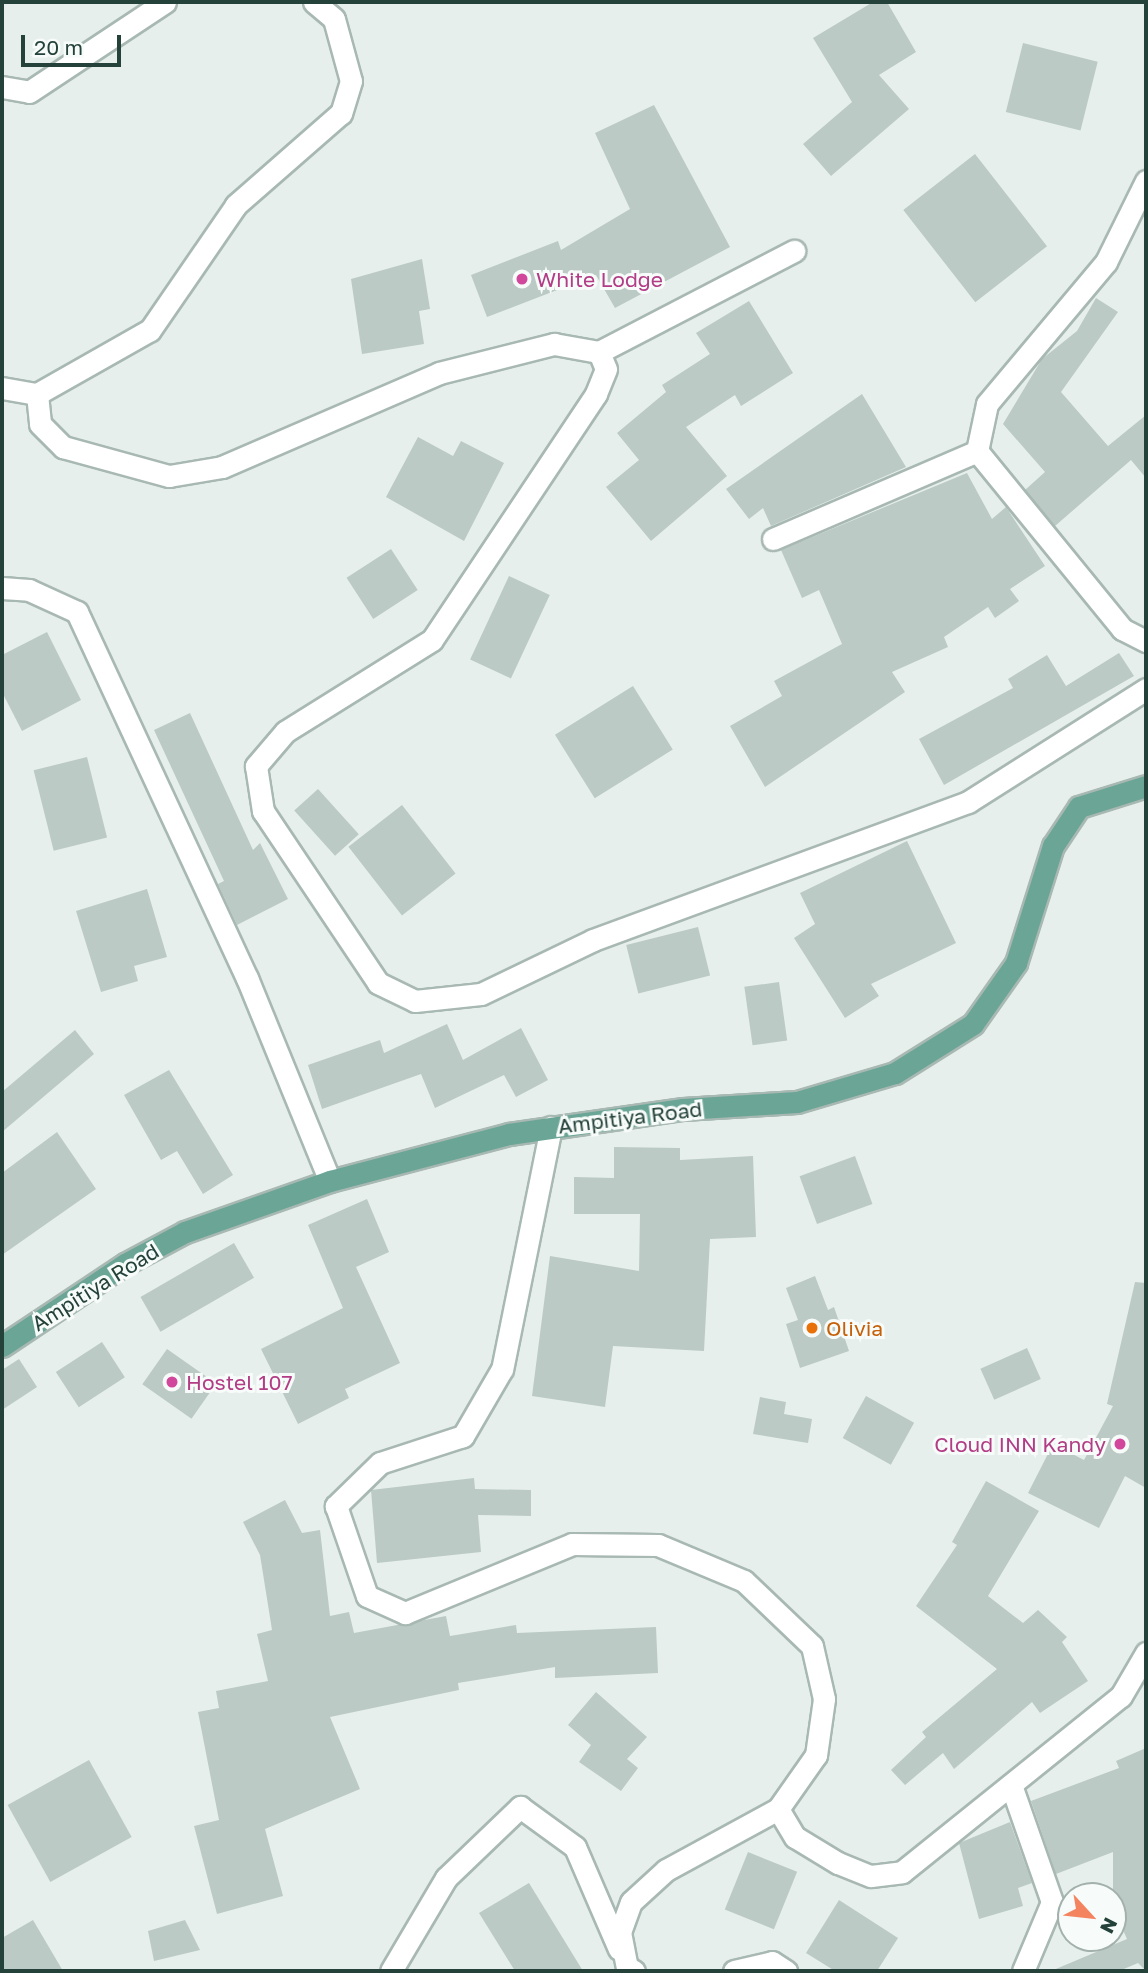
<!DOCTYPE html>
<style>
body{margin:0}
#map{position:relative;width:1148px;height:1973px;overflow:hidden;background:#e6efeb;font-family:"Golos Text",sans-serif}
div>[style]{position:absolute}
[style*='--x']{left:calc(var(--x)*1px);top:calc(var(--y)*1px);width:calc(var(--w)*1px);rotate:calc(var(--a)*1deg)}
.building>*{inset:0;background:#bbcac4;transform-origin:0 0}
.roads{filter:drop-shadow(2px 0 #a8b8b2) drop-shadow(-2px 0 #a8b8b2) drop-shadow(0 2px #a8b8b2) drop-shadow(0 -2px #a8b8b2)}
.minor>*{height:21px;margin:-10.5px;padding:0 10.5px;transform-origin:10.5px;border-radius:10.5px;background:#fff}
.major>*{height:21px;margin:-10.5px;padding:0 10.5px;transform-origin:10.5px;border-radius:10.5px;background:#6aa596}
.dots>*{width:19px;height:19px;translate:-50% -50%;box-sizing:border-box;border:4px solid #f7fbf9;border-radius:50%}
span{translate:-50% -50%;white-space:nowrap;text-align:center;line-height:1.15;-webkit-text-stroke:6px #f7fbf9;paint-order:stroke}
.hotel-label{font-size:21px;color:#b23c85}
.left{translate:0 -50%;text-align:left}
.right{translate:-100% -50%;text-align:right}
.street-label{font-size:21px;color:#24423a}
.food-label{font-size:21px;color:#c56008}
.frame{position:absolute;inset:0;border:4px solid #24423a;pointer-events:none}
.north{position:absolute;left:1057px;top:1882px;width:70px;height:70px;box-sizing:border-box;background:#f7fbf9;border:2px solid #a3b1ad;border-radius:50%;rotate:117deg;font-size:19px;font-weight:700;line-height:28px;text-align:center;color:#24423a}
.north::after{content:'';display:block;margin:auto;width:24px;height:32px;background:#f4845f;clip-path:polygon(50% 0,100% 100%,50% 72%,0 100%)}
.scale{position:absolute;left:21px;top:35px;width:100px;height:32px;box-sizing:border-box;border:4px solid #24423a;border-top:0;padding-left:9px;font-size:21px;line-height:24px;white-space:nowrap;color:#24423a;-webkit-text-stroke:5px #f7fbf9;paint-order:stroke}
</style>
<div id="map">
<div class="building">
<div style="clip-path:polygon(873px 2px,887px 2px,916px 52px,879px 75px,909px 109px,831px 176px,803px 144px,852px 102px,813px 38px)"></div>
<div style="left:1023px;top:43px;width:77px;height:71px;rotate:14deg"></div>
<div style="clip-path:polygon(654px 105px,730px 247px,615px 308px,596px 275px,487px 317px,471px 275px,558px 241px,561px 250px,630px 209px,595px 133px)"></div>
<div style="left:975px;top:154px;width:117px;height:91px;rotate:52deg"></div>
<div style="clip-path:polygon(422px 259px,430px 309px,419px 311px,424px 344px,362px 354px,351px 279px)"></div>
<div style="clip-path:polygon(1096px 298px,1118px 312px,1061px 392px,1108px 446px,1146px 415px,1146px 478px,1131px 460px,1055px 526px,1025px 490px,1045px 472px,1003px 424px,1042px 359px,1077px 331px)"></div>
<div style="clip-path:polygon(749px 301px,793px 373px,741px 406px,735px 395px,686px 427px,727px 476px,651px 541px,606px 487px,639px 460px,617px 433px,666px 392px,662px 385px,710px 354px,696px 333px)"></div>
<div style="clip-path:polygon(862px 394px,906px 467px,771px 526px,763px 508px,749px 519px,726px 489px)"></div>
<div style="clip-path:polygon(418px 437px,453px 456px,461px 441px,504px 463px,464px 541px,386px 497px)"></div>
<div style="clip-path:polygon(967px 473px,992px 519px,1006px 507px,1045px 566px,1010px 589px,1019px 601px,995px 618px,988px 607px,944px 637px,948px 647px,892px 672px,905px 692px,765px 787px,730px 726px,782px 696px,774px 681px,842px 644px,819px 590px,802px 598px,781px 550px)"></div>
<div style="left:391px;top:549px;width:49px;height:53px;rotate:57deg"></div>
<div style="left:509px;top:576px;width:45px;height:92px;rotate:25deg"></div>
<div style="clip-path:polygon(47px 632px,81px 700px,22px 731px,2px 692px,2px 655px)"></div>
<div style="clip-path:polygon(1119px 653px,1134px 676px,944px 785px,919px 739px,1013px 688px,1008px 679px,1047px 655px,1066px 686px)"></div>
<div style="left:633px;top:686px;width:75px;height:92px;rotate:58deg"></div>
<div style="clip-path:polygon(190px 713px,253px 850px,260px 843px,288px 899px,237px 925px,218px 884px,224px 881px,154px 730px)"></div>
<div style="left:87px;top:757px;width:83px;height:55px;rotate:76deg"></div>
<div style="left:318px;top:789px;width:61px;height:32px;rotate:48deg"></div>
<div style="left:402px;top:805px;width:87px;height:68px;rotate:52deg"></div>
<div style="clip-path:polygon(907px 841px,956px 943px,871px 984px,879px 996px,845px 1018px,794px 938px,815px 924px,800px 893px)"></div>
<div style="clip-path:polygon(147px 889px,167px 957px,134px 966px,138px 981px,101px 992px,76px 911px)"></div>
<div style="left:698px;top:927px;width:50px;height:74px;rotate:76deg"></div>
<div style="left:779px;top:982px;width:59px;height:35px;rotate:82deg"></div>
<div style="clip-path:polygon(447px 1024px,463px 1060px,521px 1028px,548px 1080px,516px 1097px,504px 1075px,435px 1108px,421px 1074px,322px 1109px,308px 1065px,380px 1040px,384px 1053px)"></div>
<div style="clip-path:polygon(75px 1030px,94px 1054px,2px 1132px,2px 1092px)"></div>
<div style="clip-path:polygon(169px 1070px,233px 1175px,203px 1194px,177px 1151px,161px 1160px,124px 1095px)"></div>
<div style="clip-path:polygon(57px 1132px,96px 1189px,2px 1255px,2px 1173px)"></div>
<div style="clip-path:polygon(614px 1147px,680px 1148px,680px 1160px,753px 1156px,756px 1237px,710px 1239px,704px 1351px,613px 1346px,605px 1407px,532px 1396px,550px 1256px,639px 1271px,640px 1214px,574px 1214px,574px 1177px,614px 1178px)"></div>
<div style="left:855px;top:1156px;width:51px;height:59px;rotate:70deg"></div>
<div style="clip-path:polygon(367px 1199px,389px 1252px,356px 1267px,400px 1363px,345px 1389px,349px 1398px,298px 1424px,261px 1349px,343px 1308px,308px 1225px)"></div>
<div style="left:234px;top:1243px;width:40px;height:108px;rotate:60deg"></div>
<div style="clip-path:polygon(815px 1276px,828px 1310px,834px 1307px,849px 1351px,800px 1368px,786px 1324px,798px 1320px,786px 1288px)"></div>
<div style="clip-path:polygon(1135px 1282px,1146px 1283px,1146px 1488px,1125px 1476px,1099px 1528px,1028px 1493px,1053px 1444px,1084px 1460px,1113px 1406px,1107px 1404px)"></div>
<div style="left:102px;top:1342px;width:42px;height:55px;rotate:57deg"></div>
<div style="left:1027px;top:1348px;width:34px;height:51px;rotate:66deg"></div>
<div style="left:167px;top:1349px;width:60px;height:43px;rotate:35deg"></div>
<div style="clip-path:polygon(19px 1359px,37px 1387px,2px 1410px,2px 1370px)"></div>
<div style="left:866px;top:1396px;width:55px;height:48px;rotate:29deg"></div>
<div style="clip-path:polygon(760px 1397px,786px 1402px,784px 1414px,812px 1419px,808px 1443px,753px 1434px)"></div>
<div style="clip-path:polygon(474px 1478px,475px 1489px,531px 1490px,531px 1516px,478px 1515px,481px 1552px,377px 1563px,371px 1490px)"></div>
<div style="clip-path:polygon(986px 1481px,1039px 1511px,988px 1596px,1023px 1623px,1038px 1610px,1067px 1637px,1062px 1642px,1088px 1681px,1040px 1713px,1032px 1702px,954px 1769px,943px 1753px,905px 1785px,891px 1770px,926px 1737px,922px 1732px,997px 1669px,916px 1606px,957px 1545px,952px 1542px)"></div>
<div style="clip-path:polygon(285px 1500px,302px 1533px,320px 1530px,330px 1616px,349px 1612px,354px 1633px,446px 1616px,450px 1636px,516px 1625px,517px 1633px,656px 1627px,658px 1673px,555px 1678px,555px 1667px,458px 1683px,459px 1690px,330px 1717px,360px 1789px,265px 1829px,283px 1896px,217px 1914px,194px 1826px,219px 1820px,198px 1712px,219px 1708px,216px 1691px,268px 1681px,257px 1634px,272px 1630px,260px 1555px,243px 1522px)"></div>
<div style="clip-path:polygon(596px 1692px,647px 1737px,627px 1759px,638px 1768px,621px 1791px,579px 1762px,591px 1745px,568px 1725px)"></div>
<div style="clip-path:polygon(1146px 1748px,1146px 1971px,1138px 1963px,1119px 1971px,1051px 1971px,1127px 1939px,1113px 1907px,1113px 1852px,1056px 1874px,1031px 1801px,1119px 1768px,1116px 1761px)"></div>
<div style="left:89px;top:1760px;width:88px;height:93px;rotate:61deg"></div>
<div style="clip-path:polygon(1010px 1822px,1032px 1883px,1018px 1888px,1023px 1906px,979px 1919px,959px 1843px)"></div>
<div style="left:748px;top:1852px;width:53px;height:62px;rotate:22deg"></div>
<div style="clip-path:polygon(529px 1883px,583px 1971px,515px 1971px,479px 1913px)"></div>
<div style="clip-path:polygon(839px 1900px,898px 1938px,877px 1971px,835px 1971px,806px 1953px)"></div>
<div style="clip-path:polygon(33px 1920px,63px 1971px,2px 1971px,2px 1938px)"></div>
<div style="clip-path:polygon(185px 1920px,200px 1950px,154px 1961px,148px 1931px)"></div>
</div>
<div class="roads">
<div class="minor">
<div style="--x:314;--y:2;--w:26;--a:40"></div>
<div style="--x:334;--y:19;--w:64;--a:74.7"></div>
<div style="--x:351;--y:81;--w:34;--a:107"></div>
<div style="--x:341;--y:113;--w:140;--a:138.8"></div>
<div style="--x:236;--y:205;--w:152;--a:124.5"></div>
<div style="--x:150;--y:330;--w:130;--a:150.5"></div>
<div style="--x:37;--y:394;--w:30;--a:84"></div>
<div style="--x:40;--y:424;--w:33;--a:45"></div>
<div style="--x:63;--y:447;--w:110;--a:15.3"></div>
<div style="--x:169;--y:476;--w:54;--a:-9.6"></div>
<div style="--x:222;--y:467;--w:236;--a:-23.4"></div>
<div style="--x:439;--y:373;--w:119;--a:-14.2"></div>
<div style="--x:554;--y:344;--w:46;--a:10.1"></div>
<div style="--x:599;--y:352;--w:18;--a:68"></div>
<div style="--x:606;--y:369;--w:27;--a:112"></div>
<div style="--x:596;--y:394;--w:296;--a:123.7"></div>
<div style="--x:432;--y:640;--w:173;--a:148"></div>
<div style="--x:285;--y:732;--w:45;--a:130.5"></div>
<div style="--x:256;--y:766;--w:46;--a:81.2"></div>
<div style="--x:263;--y:811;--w:207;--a:56.2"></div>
<div style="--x:378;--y:983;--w:41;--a:25.9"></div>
<div style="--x:415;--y:1001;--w:66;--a:-6.1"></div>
<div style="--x:481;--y:994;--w:124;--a:-25.7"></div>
<div style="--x:593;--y:940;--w:400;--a:-20.2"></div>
<div style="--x:968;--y:802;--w:211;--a:-32.4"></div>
<div style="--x:2;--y:87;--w:27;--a:10"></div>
<div style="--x:29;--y:92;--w:163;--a:-33.5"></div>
<div style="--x:1146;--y:181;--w:90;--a:116.3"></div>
<div style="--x:1106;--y:262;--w:185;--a:130"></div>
<div style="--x:987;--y:404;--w:48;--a:102"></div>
<div style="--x:977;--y:451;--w:230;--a:50.8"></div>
<div style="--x:1122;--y:629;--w:27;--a:27"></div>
<div style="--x:599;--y:352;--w:220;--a:-27.4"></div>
<div style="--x:2;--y:388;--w:36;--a:10"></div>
<div style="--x:773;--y:539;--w:222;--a:-23.3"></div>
<div style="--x:2;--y:588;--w:27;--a:4"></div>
<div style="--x:29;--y:590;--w:53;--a:24.6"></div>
<div style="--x:77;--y:612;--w:404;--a:65.1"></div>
<div style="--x:247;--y:978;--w:219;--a:67.8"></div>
<div style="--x:551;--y:1127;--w:247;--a:101.4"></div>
<div style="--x:502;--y:1369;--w:78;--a:120.2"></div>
<div style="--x:463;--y:1436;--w:87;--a:162"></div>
<div style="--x:380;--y:1463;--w:62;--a:135.7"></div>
<div style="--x:336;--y:1506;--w:95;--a:71"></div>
<div style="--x:367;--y:1596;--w:42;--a:24.1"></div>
<div style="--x:405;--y:1613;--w:181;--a:-22.4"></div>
<div style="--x:572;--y:1544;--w:86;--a:0.7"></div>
<div style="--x:658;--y:1545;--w:93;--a:22.7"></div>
<div style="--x:744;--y:1581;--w:94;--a:43.7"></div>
<div style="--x:812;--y:1646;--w:54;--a:77.2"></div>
<div style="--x:824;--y:1699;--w:57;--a:98.1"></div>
<div style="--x:816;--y:1755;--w:66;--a:125.1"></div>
<div style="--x:778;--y:1809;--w:128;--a:151.4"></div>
<div style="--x:666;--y:1870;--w:47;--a:137.6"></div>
<div style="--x:631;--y:1902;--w:32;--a:110"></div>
<div style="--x:620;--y:1932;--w:36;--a:79"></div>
<div style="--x:627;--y:1967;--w:8;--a:30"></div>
<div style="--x:1011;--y:1785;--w:124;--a:70.7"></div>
<div style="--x:1052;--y:1902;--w:75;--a:112.8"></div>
<div style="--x:778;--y:1809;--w:33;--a:59"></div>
<div style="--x:795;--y:1837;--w:50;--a:31.2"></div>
<div style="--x:838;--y:1863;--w:35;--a:22"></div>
<div style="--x:871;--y:1876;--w:31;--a:-7"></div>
<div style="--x:902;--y:1872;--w:281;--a:-38.8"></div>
<div style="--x:1121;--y:1696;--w:50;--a:-59.8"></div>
<div style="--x:391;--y:1971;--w:108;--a:-59.4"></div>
<div style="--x:446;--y:1878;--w:103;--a:-43.8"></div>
<div style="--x:520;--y:1807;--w:68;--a:36"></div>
<div style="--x:575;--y:1847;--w:111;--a:66.7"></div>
<div style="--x:734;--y:1971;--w:39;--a:-13"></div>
<div style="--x:772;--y:1962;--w:17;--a:33"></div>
</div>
<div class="major">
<div style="--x:2;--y:1346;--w:148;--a:-33.7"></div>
<div style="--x:125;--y:1264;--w:68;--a:-28.1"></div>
<div style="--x:185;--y:1232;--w:154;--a:-19.4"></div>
<div style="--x:330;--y:1181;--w:185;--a:-14.7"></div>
<div style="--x:509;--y:1134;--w:176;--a:-8.2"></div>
<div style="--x:683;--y:1109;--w:114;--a:-3.5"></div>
<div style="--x:797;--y:1102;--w:102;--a:-16.5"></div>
<div style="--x:895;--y:1073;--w:92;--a:-32.1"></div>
<div style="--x:973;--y:1024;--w:75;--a:-54.8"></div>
<div style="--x:1016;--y:963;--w:123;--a:-72.5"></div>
<div style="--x:1053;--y:846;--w:47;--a:-56.3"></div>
<div style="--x:1079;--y:807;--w:70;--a:-17.4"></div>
</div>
</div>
<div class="dots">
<div style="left:522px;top:279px;background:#d1479c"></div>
<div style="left:812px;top:1328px;background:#e8710a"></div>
<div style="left:172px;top:1382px;background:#d1479c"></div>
<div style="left:1120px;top:1444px;background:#d1479c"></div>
</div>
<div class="hotel-label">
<span class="left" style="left:536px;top:279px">White Lodge</span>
<span class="left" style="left:186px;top:1382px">Hostel 107</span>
<span class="right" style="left:1106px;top:1444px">Cloud INN Kandy</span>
</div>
<div class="street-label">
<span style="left:630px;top:1117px;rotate:-7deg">Ampitiya Road</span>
<span style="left:95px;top:1287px;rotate:-32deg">Ampitiya Road</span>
</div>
<div class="food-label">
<span class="left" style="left:826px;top:1328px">Olivia</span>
</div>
<div class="frame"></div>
<div class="north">N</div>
<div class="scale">20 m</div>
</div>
